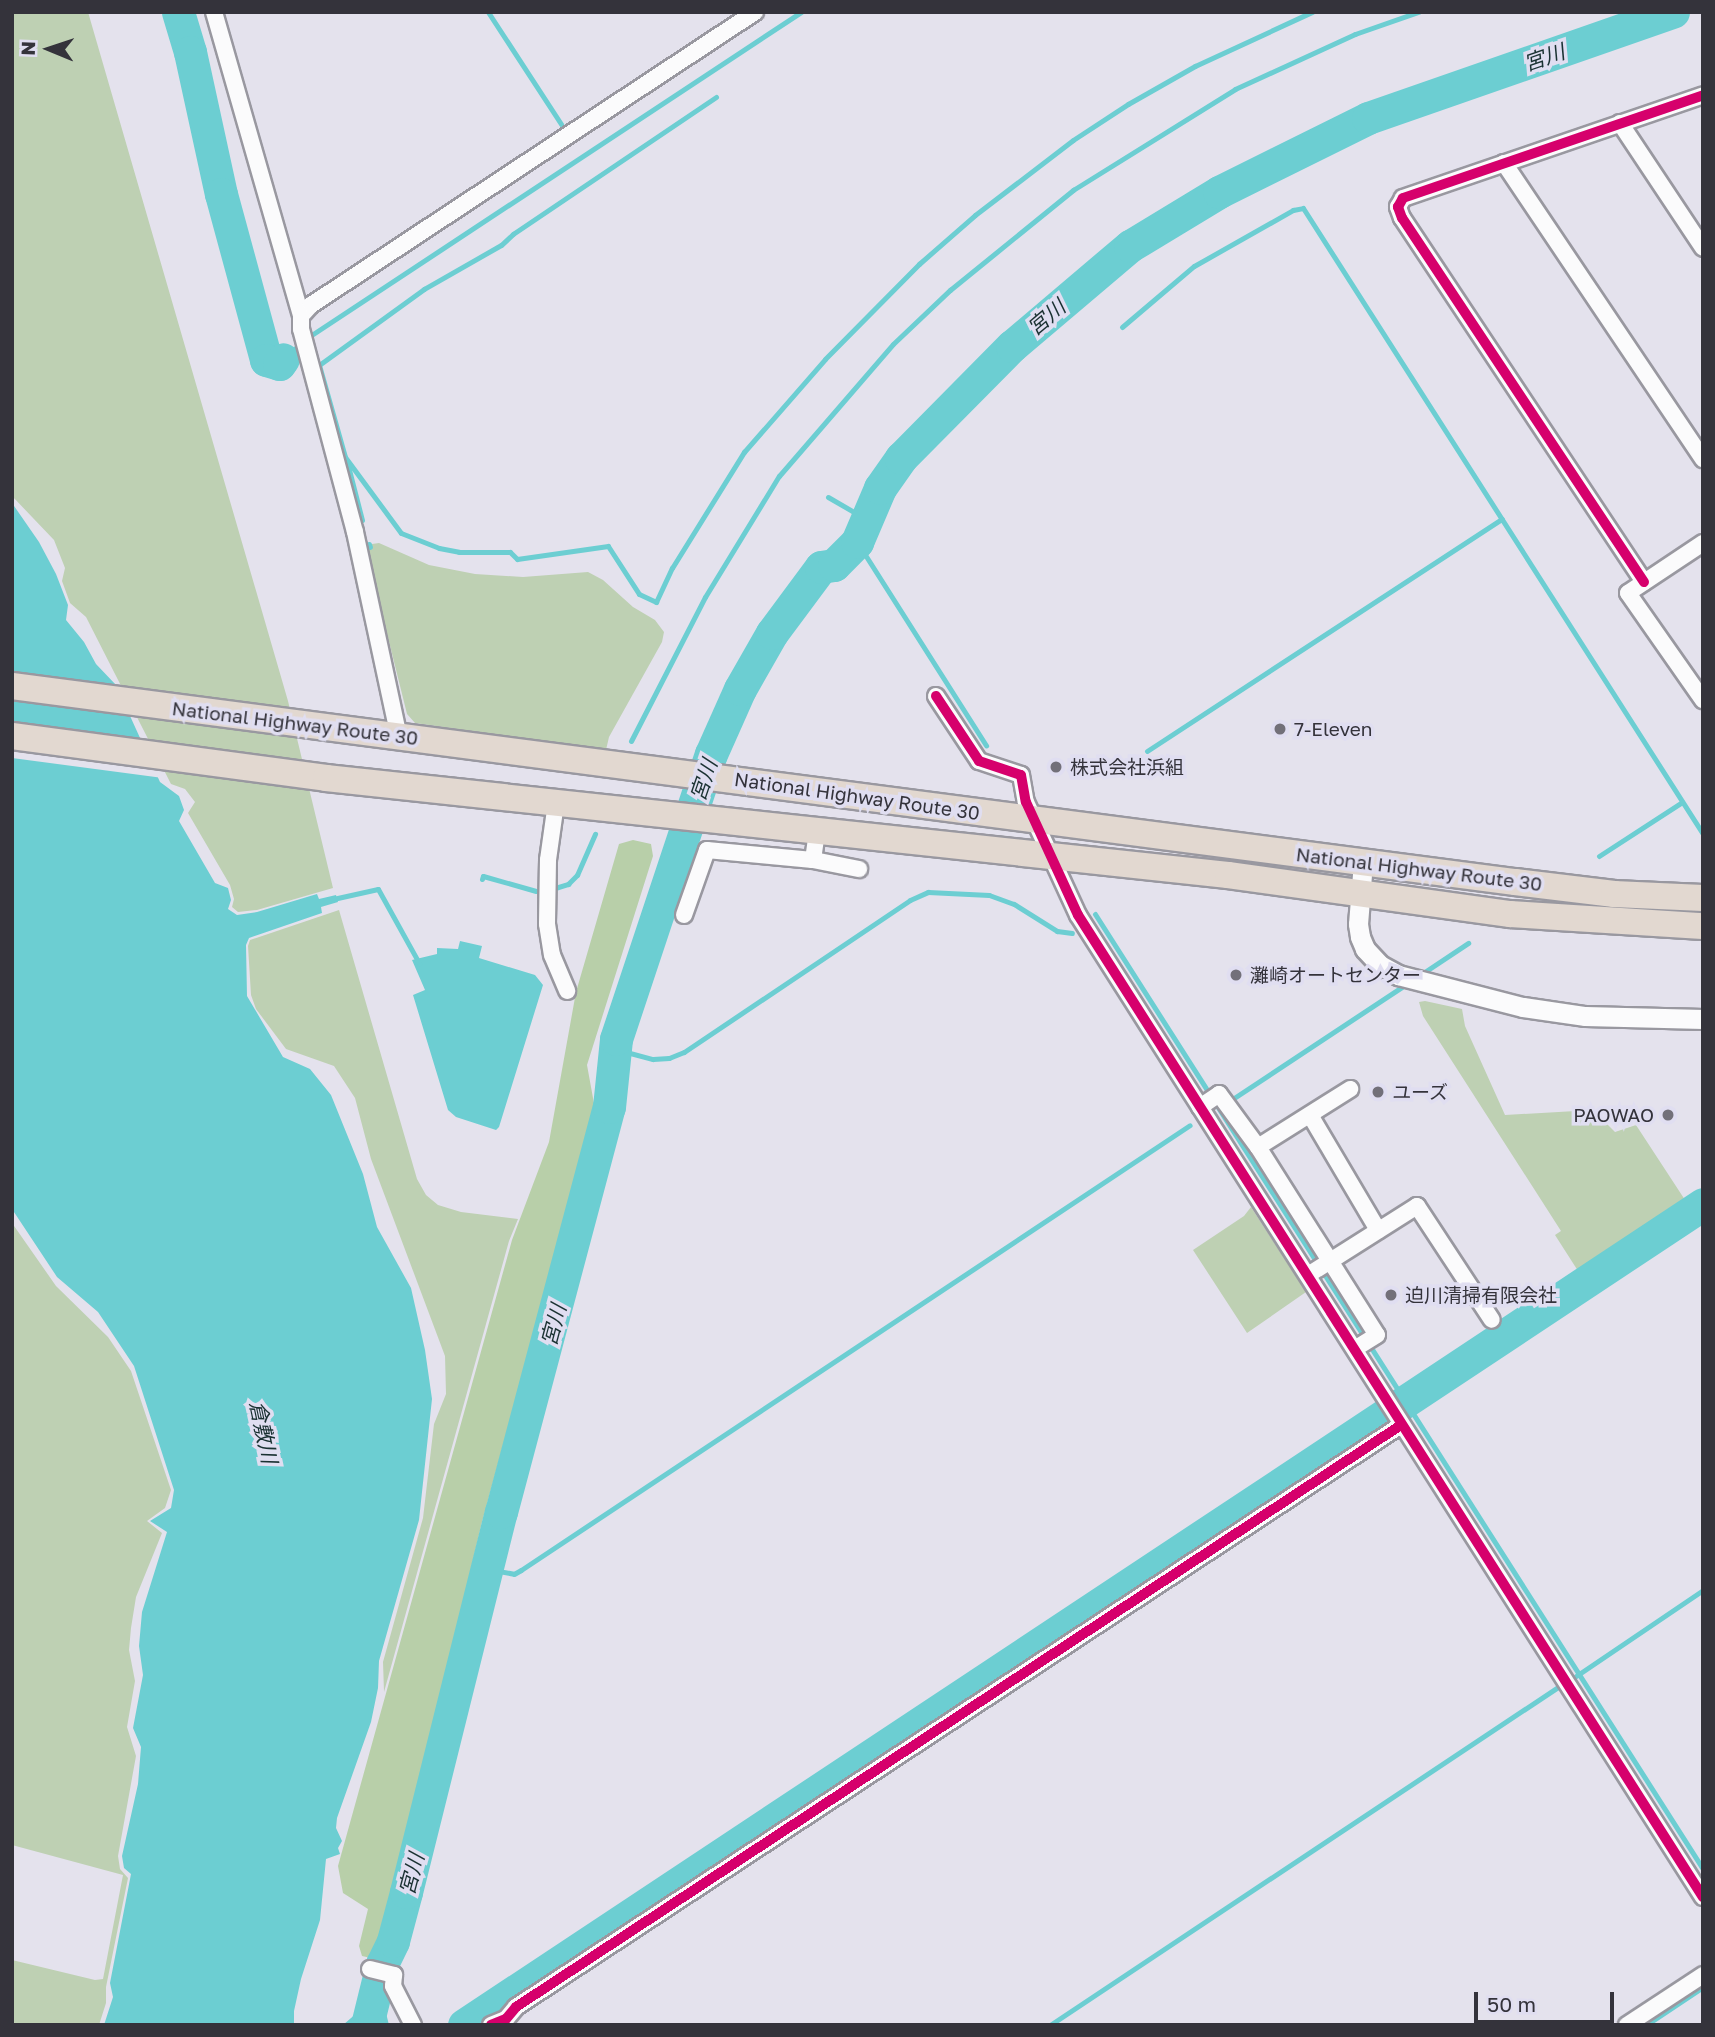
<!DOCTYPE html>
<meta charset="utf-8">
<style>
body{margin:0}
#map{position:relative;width:1715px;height:2037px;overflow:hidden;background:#e4e2ed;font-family:"Golos Text","Noto Sans JP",sans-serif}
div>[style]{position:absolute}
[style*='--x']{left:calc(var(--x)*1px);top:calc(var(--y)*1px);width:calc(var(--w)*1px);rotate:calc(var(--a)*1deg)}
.green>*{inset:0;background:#bed0b3}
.forest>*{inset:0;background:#b8cfa9}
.water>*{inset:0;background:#6cced2}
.pier>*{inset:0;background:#e4e2ed}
.stream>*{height:5px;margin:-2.5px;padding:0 2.5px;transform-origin:2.5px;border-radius:2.5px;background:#6cced2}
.river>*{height:33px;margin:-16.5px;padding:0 16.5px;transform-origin:16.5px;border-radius:16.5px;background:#6cced2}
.roads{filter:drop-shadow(2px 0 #9998a0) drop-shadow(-2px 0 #9998a0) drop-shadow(0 2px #9998a0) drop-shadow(0 -2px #9998a0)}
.minor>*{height:16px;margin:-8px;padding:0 8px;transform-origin:8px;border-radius:8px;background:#fbfbfc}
.tertiary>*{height:19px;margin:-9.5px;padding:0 9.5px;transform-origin:9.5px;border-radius:9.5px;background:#fbfbfc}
.trunk>*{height:26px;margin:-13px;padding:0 13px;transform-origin:13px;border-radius:13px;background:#e2d8d0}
.cycleway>*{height:10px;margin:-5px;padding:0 5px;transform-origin:5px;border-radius:5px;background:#d6006c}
.dots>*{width:19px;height:19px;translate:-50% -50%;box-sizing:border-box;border:4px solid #e0def1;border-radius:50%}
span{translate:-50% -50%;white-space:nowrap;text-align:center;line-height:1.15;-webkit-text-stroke:7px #e0def1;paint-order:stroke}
.street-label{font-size:19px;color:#34333b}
.poi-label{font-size:19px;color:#34333b}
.left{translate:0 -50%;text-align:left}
.right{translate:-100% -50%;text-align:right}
.water-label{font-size:21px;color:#1a3132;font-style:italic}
.frame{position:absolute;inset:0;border:14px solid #34333b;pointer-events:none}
.north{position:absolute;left:14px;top:14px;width:70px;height:70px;-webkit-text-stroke:5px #e0def1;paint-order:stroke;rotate:272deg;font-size:19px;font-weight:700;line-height:28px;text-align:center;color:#34333b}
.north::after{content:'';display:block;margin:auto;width:24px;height:32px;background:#34333b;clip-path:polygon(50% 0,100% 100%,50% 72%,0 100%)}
.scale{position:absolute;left:1474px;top:1992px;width:140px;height:32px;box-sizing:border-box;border:4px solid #34333b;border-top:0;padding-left:9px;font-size:21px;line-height:24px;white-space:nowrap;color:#34333b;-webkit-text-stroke:5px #e0def1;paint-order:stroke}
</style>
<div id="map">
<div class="green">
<div style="clip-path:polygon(12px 12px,88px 12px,288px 701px,333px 888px,257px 910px,238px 912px,232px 907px,234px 899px,230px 885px,188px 813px,195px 802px,185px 789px,171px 784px,86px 617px,70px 603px,62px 581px,65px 568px,54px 540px,12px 496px)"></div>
<div style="clip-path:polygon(379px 543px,429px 565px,475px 574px,523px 577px,588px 572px,603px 580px,633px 607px,655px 620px,664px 632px,662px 642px,609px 737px,606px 750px,415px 723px,407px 714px,365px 545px)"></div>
<div style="clip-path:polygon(339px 910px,417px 1179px,426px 1195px,438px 1205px,461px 1212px,518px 1219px,509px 1241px,384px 1692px,383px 1662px,423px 1518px,434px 1424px,446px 1394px,445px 1356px,371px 1159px,355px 1098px,334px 1066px,286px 1049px,256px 1009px,251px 995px,248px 946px,250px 940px)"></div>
<div style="clip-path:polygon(1425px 1001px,1462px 1009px,1465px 1026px,1505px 1115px,1593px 1110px,1615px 1132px,1636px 1125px,1687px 1203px,1580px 1274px,1555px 1235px,1561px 1231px,1423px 1016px,1419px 1002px)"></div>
<div style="clip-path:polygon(1251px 1207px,1306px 1292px,1247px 1333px,1193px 1250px,1244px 1216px)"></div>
<div style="clip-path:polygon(12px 1223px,56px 1286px,108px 1337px,131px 1371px,171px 1490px,165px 1508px,147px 1521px,162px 1533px,136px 1597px,131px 1628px,129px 1650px,135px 1681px,127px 1727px,136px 1756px,118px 1856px,120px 1869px,128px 1878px,106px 1987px,106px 2003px,99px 2025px,12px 2025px,12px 1960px,95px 1980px,103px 1979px,123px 1875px,12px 1845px)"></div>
</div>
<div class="forest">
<div style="clip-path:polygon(633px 840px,651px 844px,653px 856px,587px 1065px,595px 1109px,482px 1522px,390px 1909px,371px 1958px,362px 1956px,359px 1946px,368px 1909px,343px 1893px,338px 1866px,512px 1240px,549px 1142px,576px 992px,619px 844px)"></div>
</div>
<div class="water">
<div style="clip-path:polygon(12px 503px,39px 542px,56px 574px,68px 605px,66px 620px,84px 642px,96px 664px,116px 685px,160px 782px,179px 796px,184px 810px,179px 821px,215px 883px,228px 888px,231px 900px,228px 909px,237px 915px,257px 912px,317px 894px,319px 899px,336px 895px,338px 902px,321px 907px,322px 913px,249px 938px,246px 945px,247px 996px,283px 1057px,310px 1069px,331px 1095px,363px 1174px,377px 1227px,411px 1288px,425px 1350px,432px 1399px,419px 1520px,379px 1661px,378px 1688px,371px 1722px,337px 1818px,336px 1828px,342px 1841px,338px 1848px,340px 1854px,326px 1859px,320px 1920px,301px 1979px,294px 2011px,294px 2025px,104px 2025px,113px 1997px,110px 1983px,131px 1874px,124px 1868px,122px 1856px,138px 1784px,141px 1747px,133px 1728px,143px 1675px,139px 1646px,142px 1612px,167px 1532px,150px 1521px,171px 1508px,174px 1490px,134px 1366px,98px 1312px,57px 1277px,12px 1209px)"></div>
<div style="clip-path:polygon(460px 941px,482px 946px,479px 958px,535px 975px,543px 985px,499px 1127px,496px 1130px,456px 1117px,448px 1110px,413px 995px,425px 990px,412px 960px,437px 954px,437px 948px,458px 949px)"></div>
<div style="clip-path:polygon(371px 1975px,382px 1978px,389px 1994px,385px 2009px,389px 2025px,343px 2025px,366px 2005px)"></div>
</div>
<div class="pier">
<div style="clip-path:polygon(12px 724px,146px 742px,163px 778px,12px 758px)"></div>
</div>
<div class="stream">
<div style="--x:488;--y:12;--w:134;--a:56.9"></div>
<div style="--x:716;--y:97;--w:245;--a:146"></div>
<div style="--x:513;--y:234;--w:16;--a:137"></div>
<div style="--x:501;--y:245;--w:89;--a:150.3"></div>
<div style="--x:424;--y:289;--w:130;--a:144.1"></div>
<div style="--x:319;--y:365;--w:96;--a:74.2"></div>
<div style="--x:345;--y:457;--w:94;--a:53.6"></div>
<div style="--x:401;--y:533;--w:41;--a:21.5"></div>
<div style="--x:439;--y:548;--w:20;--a:11"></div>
<div style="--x:459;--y:552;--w:51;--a:0"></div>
<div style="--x:510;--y:552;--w:10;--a:45"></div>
<div style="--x:517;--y:559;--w:92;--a:-8.1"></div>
<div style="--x:608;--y:546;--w:57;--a:57.1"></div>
<div style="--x:639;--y:594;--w:19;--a:25"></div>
<div style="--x:656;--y:602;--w:38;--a:-65"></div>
<div style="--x:672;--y:568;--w:137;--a:-58.2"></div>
<div style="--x:744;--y:452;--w:123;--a:-48.9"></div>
<div style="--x:825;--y:359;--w:134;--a:-45.3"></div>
<div style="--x:919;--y:264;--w:74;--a:-41.2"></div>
<div style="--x:975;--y:215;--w:123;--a:-37.4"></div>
<div style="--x:1073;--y:140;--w:66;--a:-33.2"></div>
<div style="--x:1128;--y:104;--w:77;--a:-29.6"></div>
<div style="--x:1195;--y:66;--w:129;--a:-24.8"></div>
<div style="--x:1122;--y:327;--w:94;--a:-40.3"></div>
<div style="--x:1194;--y:266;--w:114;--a:-29.5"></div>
<div style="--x:1293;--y:210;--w:10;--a:-11"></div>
<div style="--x:1303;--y:208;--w:743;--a:57.42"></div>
<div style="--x:313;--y:334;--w:585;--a:-33.42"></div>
<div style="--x:283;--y:359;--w:18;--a:-41"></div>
<div style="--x:347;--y:462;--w:60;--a:75.5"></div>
<div style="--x:828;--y:497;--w:44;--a:30.1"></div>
<div style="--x:857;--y:542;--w:241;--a:57.6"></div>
<div style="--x:369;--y:544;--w:3;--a:72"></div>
<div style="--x:631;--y:741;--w:162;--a:-62.8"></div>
<div style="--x:705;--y:597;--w:142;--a:-58.6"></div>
<div style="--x:779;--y:476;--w:174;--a:-49.2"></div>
<div style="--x:893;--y:344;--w:79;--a:-43.5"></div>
<div style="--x:950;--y:290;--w:159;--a:-39.1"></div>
<div style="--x:1073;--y:190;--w:191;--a:-31.9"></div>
<div style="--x:1235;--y:89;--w:132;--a:-24.6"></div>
<div style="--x:1355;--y:34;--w:67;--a:-19.2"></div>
<div style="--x:1147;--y:751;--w:424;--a:-33.2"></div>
<div style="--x:1599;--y:856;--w:99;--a:-33"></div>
<div style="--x:482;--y:879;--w:3;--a:-72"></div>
<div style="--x:483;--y:876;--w:55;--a:15.8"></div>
<div style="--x:555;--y:888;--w:14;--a:-17"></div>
<div style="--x:568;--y:884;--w:13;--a:-45"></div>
<div style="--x:577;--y:875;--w:45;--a:-66.3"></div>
<div style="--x:333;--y:899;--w:46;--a:-12.5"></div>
<div style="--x:378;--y:889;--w:85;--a:61"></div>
<div style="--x:1095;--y:914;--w:1132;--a:57.52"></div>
<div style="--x:1420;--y:975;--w:58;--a:-33.7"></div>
<div style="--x:615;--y:1049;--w:39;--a:15"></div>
<div style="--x:653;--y:1059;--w:16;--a:-4"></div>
<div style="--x:669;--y:1058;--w:16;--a:-22"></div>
<div style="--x:684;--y:1052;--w:272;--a:-33.9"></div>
<div style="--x:910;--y:900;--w:20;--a:-24"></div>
<div style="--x:928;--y:892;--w:61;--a:2.8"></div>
<div style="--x:989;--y:895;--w:27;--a:20"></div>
<div style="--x:1014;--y:904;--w:51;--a:32.1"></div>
<div style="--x:1057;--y:931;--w:15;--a:8"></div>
<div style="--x:1234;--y:1098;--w:206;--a:-33.5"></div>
<div style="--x:487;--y:1569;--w:27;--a:10"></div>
<div style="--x:514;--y:1574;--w:8;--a:-30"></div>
<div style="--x:521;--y:1570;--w:803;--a:-33.63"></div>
<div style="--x:1576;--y:1676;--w:153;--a:-34.1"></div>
<div style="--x:1050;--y:2025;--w:610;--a:-33.64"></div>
<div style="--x:1646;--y:2025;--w:69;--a:-33.7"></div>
</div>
<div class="river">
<div style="--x:178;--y:12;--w:42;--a:73.3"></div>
<div style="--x:190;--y:52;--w:145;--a:77.7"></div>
<div style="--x:221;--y:194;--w:172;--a:74.8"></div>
<div style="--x:266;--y:360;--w:14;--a:17"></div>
<div style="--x:279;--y:364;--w:6;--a:-51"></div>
<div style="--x:367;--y:2025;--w:63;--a:-76.2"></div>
<div style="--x:382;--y:1964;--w:25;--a:-64"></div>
<div style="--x:393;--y:1941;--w:51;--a:-75.1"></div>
<div style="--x:406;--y:1892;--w:392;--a:-76"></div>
<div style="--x:501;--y:1512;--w:419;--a:-75.1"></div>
<div style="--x:609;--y:1107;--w:68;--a:-84.1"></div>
<div style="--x:616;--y:1039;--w:300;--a:-71.6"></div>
<div style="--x:711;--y:754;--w:71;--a:-66"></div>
<div style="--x:740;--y:689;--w:64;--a:-60.3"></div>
<div style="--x:772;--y:633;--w:82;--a:-53.4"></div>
<div style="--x:821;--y:567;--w:13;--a:-9"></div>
<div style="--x:834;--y:565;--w:33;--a:-45"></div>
<div style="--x:857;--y:542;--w:59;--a:-66.9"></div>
<div style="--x:880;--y:488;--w:37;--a:-55"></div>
<div style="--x:901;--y:458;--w:158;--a:-45.3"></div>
<div style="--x:1012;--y:346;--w:155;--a:-40.3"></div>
<div style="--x:1130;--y:246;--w:104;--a:-31.2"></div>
<div style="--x:1219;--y:192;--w:166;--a:-26.4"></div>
<div style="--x:1368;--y:118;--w:323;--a:-19.2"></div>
<div style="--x:464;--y:2025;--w:1486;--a:-33.53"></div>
</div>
<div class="roads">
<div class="minor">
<div style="--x:214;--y:12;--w:316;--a:74"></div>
<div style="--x:301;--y:316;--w:13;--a:90"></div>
<div style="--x:301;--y:329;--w:210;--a:75.1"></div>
<div style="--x:355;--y:532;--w:210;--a:77.9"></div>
<div style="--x:1620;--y:123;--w:150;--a:56.4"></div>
<div style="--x:1504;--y:163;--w:357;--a:56.1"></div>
<div style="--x:301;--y:316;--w:15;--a:-48"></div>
<div style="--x:311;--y:305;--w:532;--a:-33.42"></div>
<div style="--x:1703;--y:543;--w:90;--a:146.3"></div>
<div style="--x:1628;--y:593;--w:131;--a:55"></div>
<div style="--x:1644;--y:582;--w:437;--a:-123.6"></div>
<div style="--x:1402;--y:218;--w:12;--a:-110"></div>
<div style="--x:1398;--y:207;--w:10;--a:-61"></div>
<div style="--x:1403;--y:198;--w:317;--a:-18.9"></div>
<div style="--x:936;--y:696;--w:78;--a:56.5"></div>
<div style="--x:979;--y:761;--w:44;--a:18.4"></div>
<div style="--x:1021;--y:775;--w:27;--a:80"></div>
<div style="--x:1026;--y:802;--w:124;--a:65.3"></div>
<div style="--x:1078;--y:915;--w:1164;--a:57.53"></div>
<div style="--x:556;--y:803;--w:58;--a:98"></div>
<div style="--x:548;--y:860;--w:64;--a:90.9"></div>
<div style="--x:547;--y:924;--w:31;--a:81"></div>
<div style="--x:552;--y:955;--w:39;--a:67"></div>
<div style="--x:813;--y:860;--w:47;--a:11.1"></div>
<div style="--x:684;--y:915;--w:69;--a:-70.5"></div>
<div style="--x:707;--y:850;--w:106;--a:5.4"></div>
<div style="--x:813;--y:860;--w:30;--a:-82"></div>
<div style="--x:1200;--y:1107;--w:23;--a:-34"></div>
<div style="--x:1219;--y:1094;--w:66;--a:53.7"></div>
<div style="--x:1258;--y:1147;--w:222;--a:57.7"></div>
<div style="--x:1377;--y:1335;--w:26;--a:148"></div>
<div style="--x:1310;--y:1115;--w:134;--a:59.4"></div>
<div style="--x:1258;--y:1147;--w:109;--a:-32.2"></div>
<div style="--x:1308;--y:1275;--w:129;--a:-32.3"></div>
<div style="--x:1417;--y:1206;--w:136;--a:56.7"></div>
<div style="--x:370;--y:1969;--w:25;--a:14"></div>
<div style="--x:394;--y:1975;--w:11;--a:95"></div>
<div style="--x:393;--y:1986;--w:44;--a:62.9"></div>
<div style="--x:491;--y:2025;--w:16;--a:-22"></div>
<div style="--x:506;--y:2019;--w:16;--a:-50"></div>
<div style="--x:516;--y:2007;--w:1059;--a:-33.33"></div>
<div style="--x:1627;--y:2025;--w:91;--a:-33.3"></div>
</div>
<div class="tertiary">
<div style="--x:1363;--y:862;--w:62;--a:94.6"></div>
<div style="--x:1358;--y:924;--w:13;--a:81"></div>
<div style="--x:1360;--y:937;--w:13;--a:67"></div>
<div style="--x:1365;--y:949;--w:22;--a:47"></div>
<div style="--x:1380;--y:965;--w:21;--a:29"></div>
<div style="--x:1398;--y:975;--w:129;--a:14.4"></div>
<div style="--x:1523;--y:1007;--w:63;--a:8.3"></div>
<div style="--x:1585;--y:1016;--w:118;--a:1.5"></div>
</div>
<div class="trunk">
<div style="--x:12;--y:686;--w:1516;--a:7.43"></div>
<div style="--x:1515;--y:882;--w:100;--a:6.9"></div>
<div style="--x:1614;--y:894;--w:89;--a:2.6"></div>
<div style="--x:12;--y:736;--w:317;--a:7.6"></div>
<div style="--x:326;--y:778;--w:907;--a:6.14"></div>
<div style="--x:1228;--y:875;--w:285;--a:7.9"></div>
<div style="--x:1510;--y:914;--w:193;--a:3.6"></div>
</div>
</div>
<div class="cycleway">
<div style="--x:1644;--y:582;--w:437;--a:-123.6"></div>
<div style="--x:1402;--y:218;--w:12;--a:-110"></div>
<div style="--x:1398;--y:207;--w:10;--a:-61"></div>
<div style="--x:1403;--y:198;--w:317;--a:-18.9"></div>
<div style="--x:936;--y:696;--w:78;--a:56.5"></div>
<div style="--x:979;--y:761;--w:44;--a:18.4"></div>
<div style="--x:1021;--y:775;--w:27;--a:80"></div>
<div style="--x:1026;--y:802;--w:124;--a:65.3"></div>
<div style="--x:1078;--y:915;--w:1164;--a:57.53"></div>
<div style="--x:491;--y:2025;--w:16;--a:-22"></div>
<div style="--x:506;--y:2019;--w:16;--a:-50"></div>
<div style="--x:516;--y:2007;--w:1059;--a:-33.33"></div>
</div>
<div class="dots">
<div style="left:1280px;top:729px;background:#727079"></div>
<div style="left:1056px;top:767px;background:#727079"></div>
<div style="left:1236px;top:975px;background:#727079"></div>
<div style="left:1378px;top:1092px;background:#727079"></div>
<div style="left:1668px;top:1115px;background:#727079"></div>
<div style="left:1391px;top:1295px;background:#727079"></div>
</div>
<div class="street-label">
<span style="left:295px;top:723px;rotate:7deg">National Highway Route 30</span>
<span style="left:857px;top:796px;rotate:8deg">National Highway Route 30</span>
<span style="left:1419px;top:869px;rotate:7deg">National Highway Route 30</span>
</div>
<div class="poi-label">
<span class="left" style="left:1294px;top:729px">7-Eleven</span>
<span class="left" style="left:1070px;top:767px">株式会社浜組</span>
<span class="left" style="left:1250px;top:975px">灘崎オートセンター</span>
<span class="left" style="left:1392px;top:1092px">ユーズ</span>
<span class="right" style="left:1654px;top:1115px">PAOWAO</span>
<span class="left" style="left:1405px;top:1295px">迫川清掃有限会社</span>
</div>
<div class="water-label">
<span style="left:1544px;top:57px;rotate:-19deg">宮川</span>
<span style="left:1046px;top:317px;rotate:-40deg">宮川</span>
<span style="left:703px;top:780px;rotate:-71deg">宮川</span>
<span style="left:553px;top:1325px;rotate:-75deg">宮川</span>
<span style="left:264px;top:1432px;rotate:78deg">倉敷川</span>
<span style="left:411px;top:1874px;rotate:-75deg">宮川</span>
</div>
<div class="frame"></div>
<div class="north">N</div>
<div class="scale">50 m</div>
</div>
